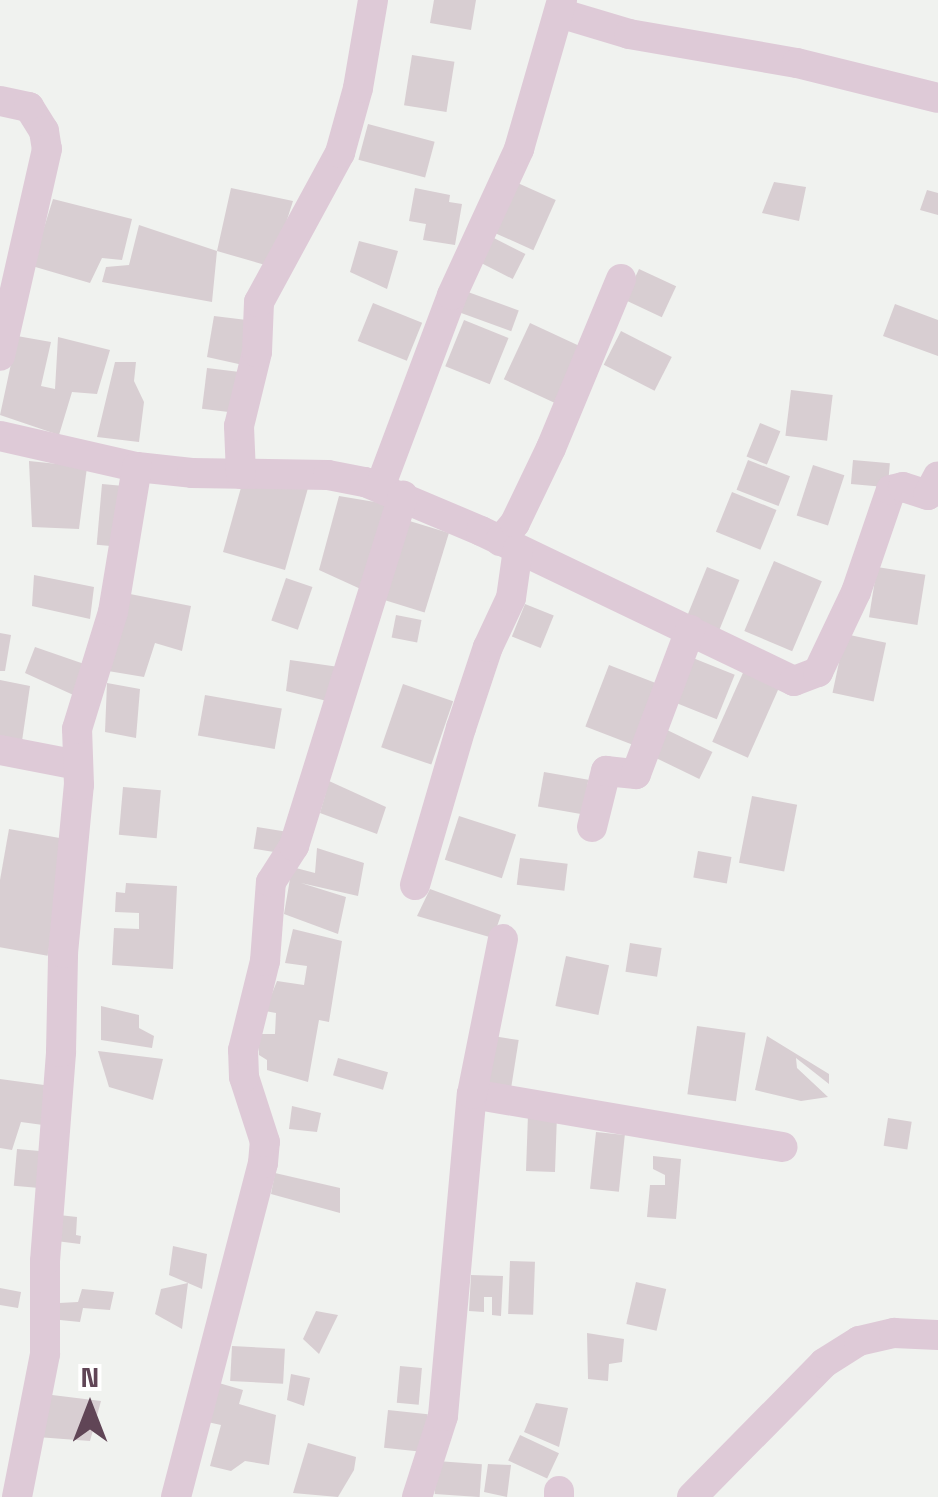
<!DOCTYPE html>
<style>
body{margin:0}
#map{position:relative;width:938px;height:1497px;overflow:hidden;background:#f0f2ef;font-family:"Space Grotesk",sans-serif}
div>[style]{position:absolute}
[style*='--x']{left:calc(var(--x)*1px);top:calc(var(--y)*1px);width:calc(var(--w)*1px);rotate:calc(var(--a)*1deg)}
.building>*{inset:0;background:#d8ced2;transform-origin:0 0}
.street>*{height:30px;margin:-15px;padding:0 15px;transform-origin:15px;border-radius:15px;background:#decad7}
span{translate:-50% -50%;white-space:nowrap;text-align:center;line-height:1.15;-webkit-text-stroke:9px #fff;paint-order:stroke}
.north{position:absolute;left:40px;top:1357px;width:100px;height:100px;-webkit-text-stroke:8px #fff;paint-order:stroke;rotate:0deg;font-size:28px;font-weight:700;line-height:40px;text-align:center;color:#604556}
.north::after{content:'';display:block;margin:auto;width:35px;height:45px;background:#604556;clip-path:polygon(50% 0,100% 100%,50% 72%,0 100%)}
</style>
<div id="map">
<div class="building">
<div style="clip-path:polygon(434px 0,476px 0,471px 30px,430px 23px)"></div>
<div style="left:412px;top:55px;width:43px;height:51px;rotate:9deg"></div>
<div style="left:368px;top:124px;width:69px;height:37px;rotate:15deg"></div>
<div style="left:511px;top:180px;width:49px;height:55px;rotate:24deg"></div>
<div style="clip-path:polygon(774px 182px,806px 187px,799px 221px,762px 213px)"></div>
<div style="clip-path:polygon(231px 188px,293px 201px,272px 267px,217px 251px,212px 302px,102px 282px,106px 267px,129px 265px,139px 225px,217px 251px)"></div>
<div style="clip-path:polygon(415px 188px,450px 195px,449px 202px,462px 204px,455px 245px,423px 240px,426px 224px,409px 221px)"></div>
<div style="clip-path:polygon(927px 190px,938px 193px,938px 215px,920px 210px)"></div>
<div style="clip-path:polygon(53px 199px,132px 219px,122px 260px,102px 258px,90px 283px,32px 266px)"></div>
<div style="left:488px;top:235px;width:42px;height:28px;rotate:27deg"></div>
<div style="clip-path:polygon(359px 241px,398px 251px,387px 289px,350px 272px)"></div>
<div style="left:639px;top:269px;width:41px;height:34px;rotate:25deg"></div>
<div style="left:468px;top:292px;width:54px;height:22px;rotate:20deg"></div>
<div style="left:373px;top:303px;width:53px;height:41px;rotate:22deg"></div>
<div style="clip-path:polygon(895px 304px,938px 320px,938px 356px,883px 336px)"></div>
<div style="clip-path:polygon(214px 316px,255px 321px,243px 365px,207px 357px)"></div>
<div style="left:464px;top:320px;width:48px;height:50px;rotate:22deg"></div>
<div style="left:530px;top:323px;width:60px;height:62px;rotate:25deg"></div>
<div style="left:621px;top:331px;width:57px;height:38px;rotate:27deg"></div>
<div style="clip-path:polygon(17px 336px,51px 342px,41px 386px,55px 389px,58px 337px,110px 350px,97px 394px,72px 392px,59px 435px,0 415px)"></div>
<div style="clip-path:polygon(115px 362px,136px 362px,134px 381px,144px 402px,139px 442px,97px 437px)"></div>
<div style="left:207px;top:368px;width:33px;height:41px;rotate:7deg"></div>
<div style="left:791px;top:390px;width:42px;height:46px;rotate:7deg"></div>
<div style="left:760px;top:423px;width:22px;height:36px;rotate:22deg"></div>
<div style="left:748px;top:460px;width:45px;height:32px;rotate:21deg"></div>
<div style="left:853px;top:460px;width:37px;height:24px;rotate:5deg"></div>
<div style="clip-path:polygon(29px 461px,87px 467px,79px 529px,32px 527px)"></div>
<div style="left:813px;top:465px;width:33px;height:53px;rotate:18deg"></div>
<div style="left:102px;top:484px;width:22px;height:61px;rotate:5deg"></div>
<div style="clip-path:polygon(242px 484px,308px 488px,285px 570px,223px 552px)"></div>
<div style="left:732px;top:492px;width:48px;height:43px;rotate:22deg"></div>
<div style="clip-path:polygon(339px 496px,387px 504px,365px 591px,319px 570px)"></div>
<div style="left:403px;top:519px;width:48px;height:83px;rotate:17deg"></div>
<div style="left:774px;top:561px;width:52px;height:76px;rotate:23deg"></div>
<div style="left:707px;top:567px;width:35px;height:57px;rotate:22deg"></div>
<div style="left:877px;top:567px;width:49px;height:51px;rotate:9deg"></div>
<div style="clip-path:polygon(34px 575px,94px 587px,90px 619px,32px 606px)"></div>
<div style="left:286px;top:578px;width:28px;height:45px;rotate:19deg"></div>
<div style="clip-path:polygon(130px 594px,191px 606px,182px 651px,155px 643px,144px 677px,108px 671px)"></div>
<div style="left:525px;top:604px;width:31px;height:35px;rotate:22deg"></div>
<div style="left:396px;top:615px;width:26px;height:23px;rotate:11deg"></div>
<div style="clip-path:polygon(0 633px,11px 635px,5px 671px,0 671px)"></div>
<div style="left:845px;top:634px;width:42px;height:60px;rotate:12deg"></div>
<div style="clip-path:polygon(35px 647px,90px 666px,80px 698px,25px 673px)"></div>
<div style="left:693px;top:658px;width:45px;height:48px;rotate:22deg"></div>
<div style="clip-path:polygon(290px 660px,339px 667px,331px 702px,286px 691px)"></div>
<div style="left:609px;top:665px;width:50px;height:66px;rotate:21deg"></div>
<div style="left:746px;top:666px;width:39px;height:83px;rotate:24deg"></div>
<div style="clip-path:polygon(0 680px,30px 686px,21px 748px,0 743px)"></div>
<div style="clip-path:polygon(107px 683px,140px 689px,136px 738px,105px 732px)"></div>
<div style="left:403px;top:684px;width:53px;height:67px;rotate:19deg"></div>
<div style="left:205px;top:695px;width:78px;height:41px;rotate:10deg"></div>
<div style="left:663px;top:728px;width:55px;height:30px;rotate:26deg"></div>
<div style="left:544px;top:772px;width:45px;height:35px;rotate:10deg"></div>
<div style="clip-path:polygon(329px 781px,386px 807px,377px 834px,320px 813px)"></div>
<div style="left:123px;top:787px;width:38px;height:48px;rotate:5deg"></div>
<div style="left:752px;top:796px;width:46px;height:68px;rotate:11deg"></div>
<div style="left:459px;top:816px;width:60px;height:46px;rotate:18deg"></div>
<div style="left:257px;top:827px;width:30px;height:22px;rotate:9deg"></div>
<div style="left:9px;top:829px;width:60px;height:118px;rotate:10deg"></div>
<div style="clip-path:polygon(317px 848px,364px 863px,358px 896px,301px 883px,346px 897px,338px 934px,284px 914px,292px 867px,315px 873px)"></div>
<div style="left:698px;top:851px;width:34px;height:27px;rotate:10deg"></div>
<div style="left:520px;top:858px;width:48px;height:27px;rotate:7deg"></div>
<div style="clip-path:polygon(126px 883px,177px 886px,173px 969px,112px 965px,114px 928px,139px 929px,139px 913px,115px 912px,116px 892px,125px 893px)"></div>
<div style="clip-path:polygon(430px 889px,501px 915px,493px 938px,417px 916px)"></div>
<div style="clip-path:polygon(293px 929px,342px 941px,329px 1022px,319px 1020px,308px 1082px,267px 1070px,267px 1060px,259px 1055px,258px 1034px,275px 1034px,276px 1013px,265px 1011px,277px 981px,304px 985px,307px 966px,285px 963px)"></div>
<div style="left:630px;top:943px;width:32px;height:29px;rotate:9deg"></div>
<div style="left:566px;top:956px;width:44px;height:51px;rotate:12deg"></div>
<div style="clip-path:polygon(101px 1006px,139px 1015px,139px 1028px,154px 1036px,152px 1048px,101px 1040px)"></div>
<div style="left:697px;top:1026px;width:49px;height:69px;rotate:8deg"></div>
<div style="left:493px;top:1036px;width:26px;height:53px;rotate:9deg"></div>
<div style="clip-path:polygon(767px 1036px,829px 1074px,829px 1084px,796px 1058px,797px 1068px,828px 1097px,801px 1101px,755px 1090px)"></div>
<div style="clip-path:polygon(98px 1051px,163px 1059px,153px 1100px,109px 1087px)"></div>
<div style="left:338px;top:1058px;width:52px;height:18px;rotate:16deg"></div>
<div style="clip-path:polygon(0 1079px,44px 1085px,43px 1125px,21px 1122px,12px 1150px,0 1148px)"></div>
<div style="clip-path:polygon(292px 1106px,321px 1113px,317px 1132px,289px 1129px)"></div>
<div style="left:528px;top:1114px;width:29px;height:57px;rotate:2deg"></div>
<div style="left:888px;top:1118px;width:24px;height:28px;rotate:9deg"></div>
<div style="left:596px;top:1132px;width:29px;height:57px;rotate:6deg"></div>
<div style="left:17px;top:1149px;width:34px;height:37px;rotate:5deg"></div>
<div style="clip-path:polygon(653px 1156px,681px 1159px,676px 1219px,647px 1217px,650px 1185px,665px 1185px,665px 1175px,653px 1169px)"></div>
<div style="clip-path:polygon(275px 1173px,340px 1188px,340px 1213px,271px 1194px)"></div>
<div style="clip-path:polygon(59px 1215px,77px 1217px,76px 1235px,81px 1236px,80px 1244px,56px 1241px)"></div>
<div style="clip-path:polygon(173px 1246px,207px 1254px,202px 1289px,188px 1283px,182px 1329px,155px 1314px,161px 1289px,188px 1283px,169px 1275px)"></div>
<div style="left:510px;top:1261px;width:25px;height:53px;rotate:2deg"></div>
<div style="clip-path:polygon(471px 1275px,503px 1276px,501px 1316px,492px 1315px,492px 1297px,484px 1297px,484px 1312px,469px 1311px)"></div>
<div style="left:636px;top:1282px;width:31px;height:43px;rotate:13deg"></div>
<div style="clip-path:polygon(0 1288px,21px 1292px,18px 1308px,0 1305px)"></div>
<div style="clip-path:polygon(82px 1289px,114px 1292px,110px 1310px,83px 1308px,80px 1322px,60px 1320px,59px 1303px,78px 1302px)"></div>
<div style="clip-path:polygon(316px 1311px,338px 1315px,319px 1354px,303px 1339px)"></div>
<div style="clip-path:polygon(587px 1333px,624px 1339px,622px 1362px,609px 1364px,608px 1381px,588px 1379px)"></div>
<div style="left:232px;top:1346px;width:53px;height:35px;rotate:3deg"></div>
<div style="left:400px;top:1366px;width:22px;height:37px;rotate:5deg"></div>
<div style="clip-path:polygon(291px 1374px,310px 1378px,304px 1406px,287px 1400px)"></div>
<div style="clip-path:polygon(212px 1381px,243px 1390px,239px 1404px,276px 1415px,269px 1465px,245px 1461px,231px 1471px,210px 1466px,221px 1425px,203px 1421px)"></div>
<div style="clip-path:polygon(44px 1394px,101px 1401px,90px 1441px,37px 1437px)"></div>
<div style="clip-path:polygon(536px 1403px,568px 1408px,559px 1447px,524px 1432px)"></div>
<div style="left:388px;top:1410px;width:40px;height:38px;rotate:6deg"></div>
<div style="left:520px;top:1435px;width:43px;height:28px;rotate:25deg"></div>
<div style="clip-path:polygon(308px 1443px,356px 1457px,354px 1470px,338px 1497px,293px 1493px)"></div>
<div style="left:437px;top:1461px;width:45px;height:33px;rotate:4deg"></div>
<div style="clip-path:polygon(488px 1464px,511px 1465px,507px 1497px,484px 1492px)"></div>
</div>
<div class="street">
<div style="--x:559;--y:13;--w:73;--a:16.7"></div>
<div style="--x:629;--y:34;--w:170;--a:9.8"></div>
<div style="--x:797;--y:63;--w:145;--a:13.9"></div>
<div style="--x:0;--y:101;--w:30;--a:12"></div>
<div style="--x:29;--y:107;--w:28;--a:58"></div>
<div style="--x:44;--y:131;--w:18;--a:81"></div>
<div style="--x:47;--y:149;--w:212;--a:102.8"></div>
<div style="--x:0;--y:436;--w:140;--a:12.8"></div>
<div style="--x:137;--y:467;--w:55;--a:6.2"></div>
<div style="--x:192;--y:473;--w:136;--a:0.8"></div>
<div style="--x:328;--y:475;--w:38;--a:11"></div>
<div style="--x:365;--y:482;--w:126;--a:22.9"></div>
<div style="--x:481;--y:531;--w:347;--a:25.6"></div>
<div style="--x:794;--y:681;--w:26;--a:-21"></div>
<div style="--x:818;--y:672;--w:89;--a:-64.6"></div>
<div style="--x:856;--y:592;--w:108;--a:-71.1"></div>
<div style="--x:891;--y:490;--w:12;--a:-14"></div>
<div style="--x:903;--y:487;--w:26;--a:18"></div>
<div style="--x:928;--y:495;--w:21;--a:-62"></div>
<div style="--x:241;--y:474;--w:48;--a:-92.4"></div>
<div style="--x:239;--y:426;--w:76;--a:-76.3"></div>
<div style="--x:257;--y:352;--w:50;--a:-87.7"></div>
<div style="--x:259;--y:302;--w:170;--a:-61.5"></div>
<div style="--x:340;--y:153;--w:67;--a:-74.5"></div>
<div style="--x:358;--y:88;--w:89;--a:-80.3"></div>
<div style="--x:380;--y:487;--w:205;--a:-69.4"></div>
<div style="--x:452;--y:295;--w:161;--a:-65.3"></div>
<div style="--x:519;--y:149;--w:155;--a:-73.9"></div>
<div style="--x:500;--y:541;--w:23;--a:-50"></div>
<div style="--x:515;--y:523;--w:83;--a:-64.4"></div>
<div style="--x:551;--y:448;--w:183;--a:-67.5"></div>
<div style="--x:0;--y:750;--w:79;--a:10.9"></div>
<div style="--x:592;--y:827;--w:58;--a:-76"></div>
<div style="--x:606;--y:771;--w:30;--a:6"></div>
<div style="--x:636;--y:774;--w:154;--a:-69.4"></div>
<div style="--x:415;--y:885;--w:164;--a:-73.7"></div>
<div style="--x:461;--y:728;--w:85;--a:-71.6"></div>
<div style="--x:488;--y:647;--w:54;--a:-64.9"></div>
<div style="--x:511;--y:598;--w:49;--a:-81.9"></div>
<div style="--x:472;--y:1094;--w:315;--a:9.7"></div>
<div style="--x:17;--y:1497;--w:146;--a:-78.9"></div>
<div style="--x:45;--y:1354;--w:93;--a:-90"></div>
<div style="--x:45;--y:1261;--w:210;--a:-85.6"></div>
<div style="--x:61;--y:1052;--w:99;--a:-88.8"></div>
<div style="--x:63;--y:953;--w:169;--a:-84.6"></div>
<div style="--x:79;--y:785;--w:56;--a:-92"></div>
<div style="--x:77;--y:729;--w:122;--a:-72.9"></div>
<div style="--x:113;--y:612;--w:147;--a:-80.6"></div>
<div style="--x:176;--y:1497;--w:345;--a:-75.4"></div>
<div style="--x:263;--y:1163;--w:21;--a:-85"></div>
<div style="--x:265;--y:1142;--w:68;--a:-107.9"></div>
<div style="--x:244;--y:1077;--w:27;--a:-92"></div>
<div style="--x:243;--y:1050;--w:92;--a:-76.1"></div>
<div style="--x:265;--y:961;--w:79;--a:-85.7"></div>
<div style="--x:271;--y:882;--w:43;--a:-57.4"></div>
<div style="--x:294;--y:846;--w:367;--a:-72.7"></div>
<div style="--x:417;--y:1497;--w:85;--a:-72.2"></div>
<div style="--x:443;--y:1416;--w:323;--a:-84.9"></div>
<div style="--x:472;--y:1094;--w:158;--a:-78.7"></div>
<div style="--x:559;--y:1497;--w:6;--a:-90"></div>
<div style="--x:692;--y:1497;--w:188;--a:-45.4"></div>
<div style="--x:824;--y:1363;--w:41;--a:-32.2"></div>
<div style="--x:859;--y:1341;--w:36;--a:-13"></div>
<div style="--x:894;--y:1333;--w:44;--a:2.6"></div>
</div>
<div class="north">N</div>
</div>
